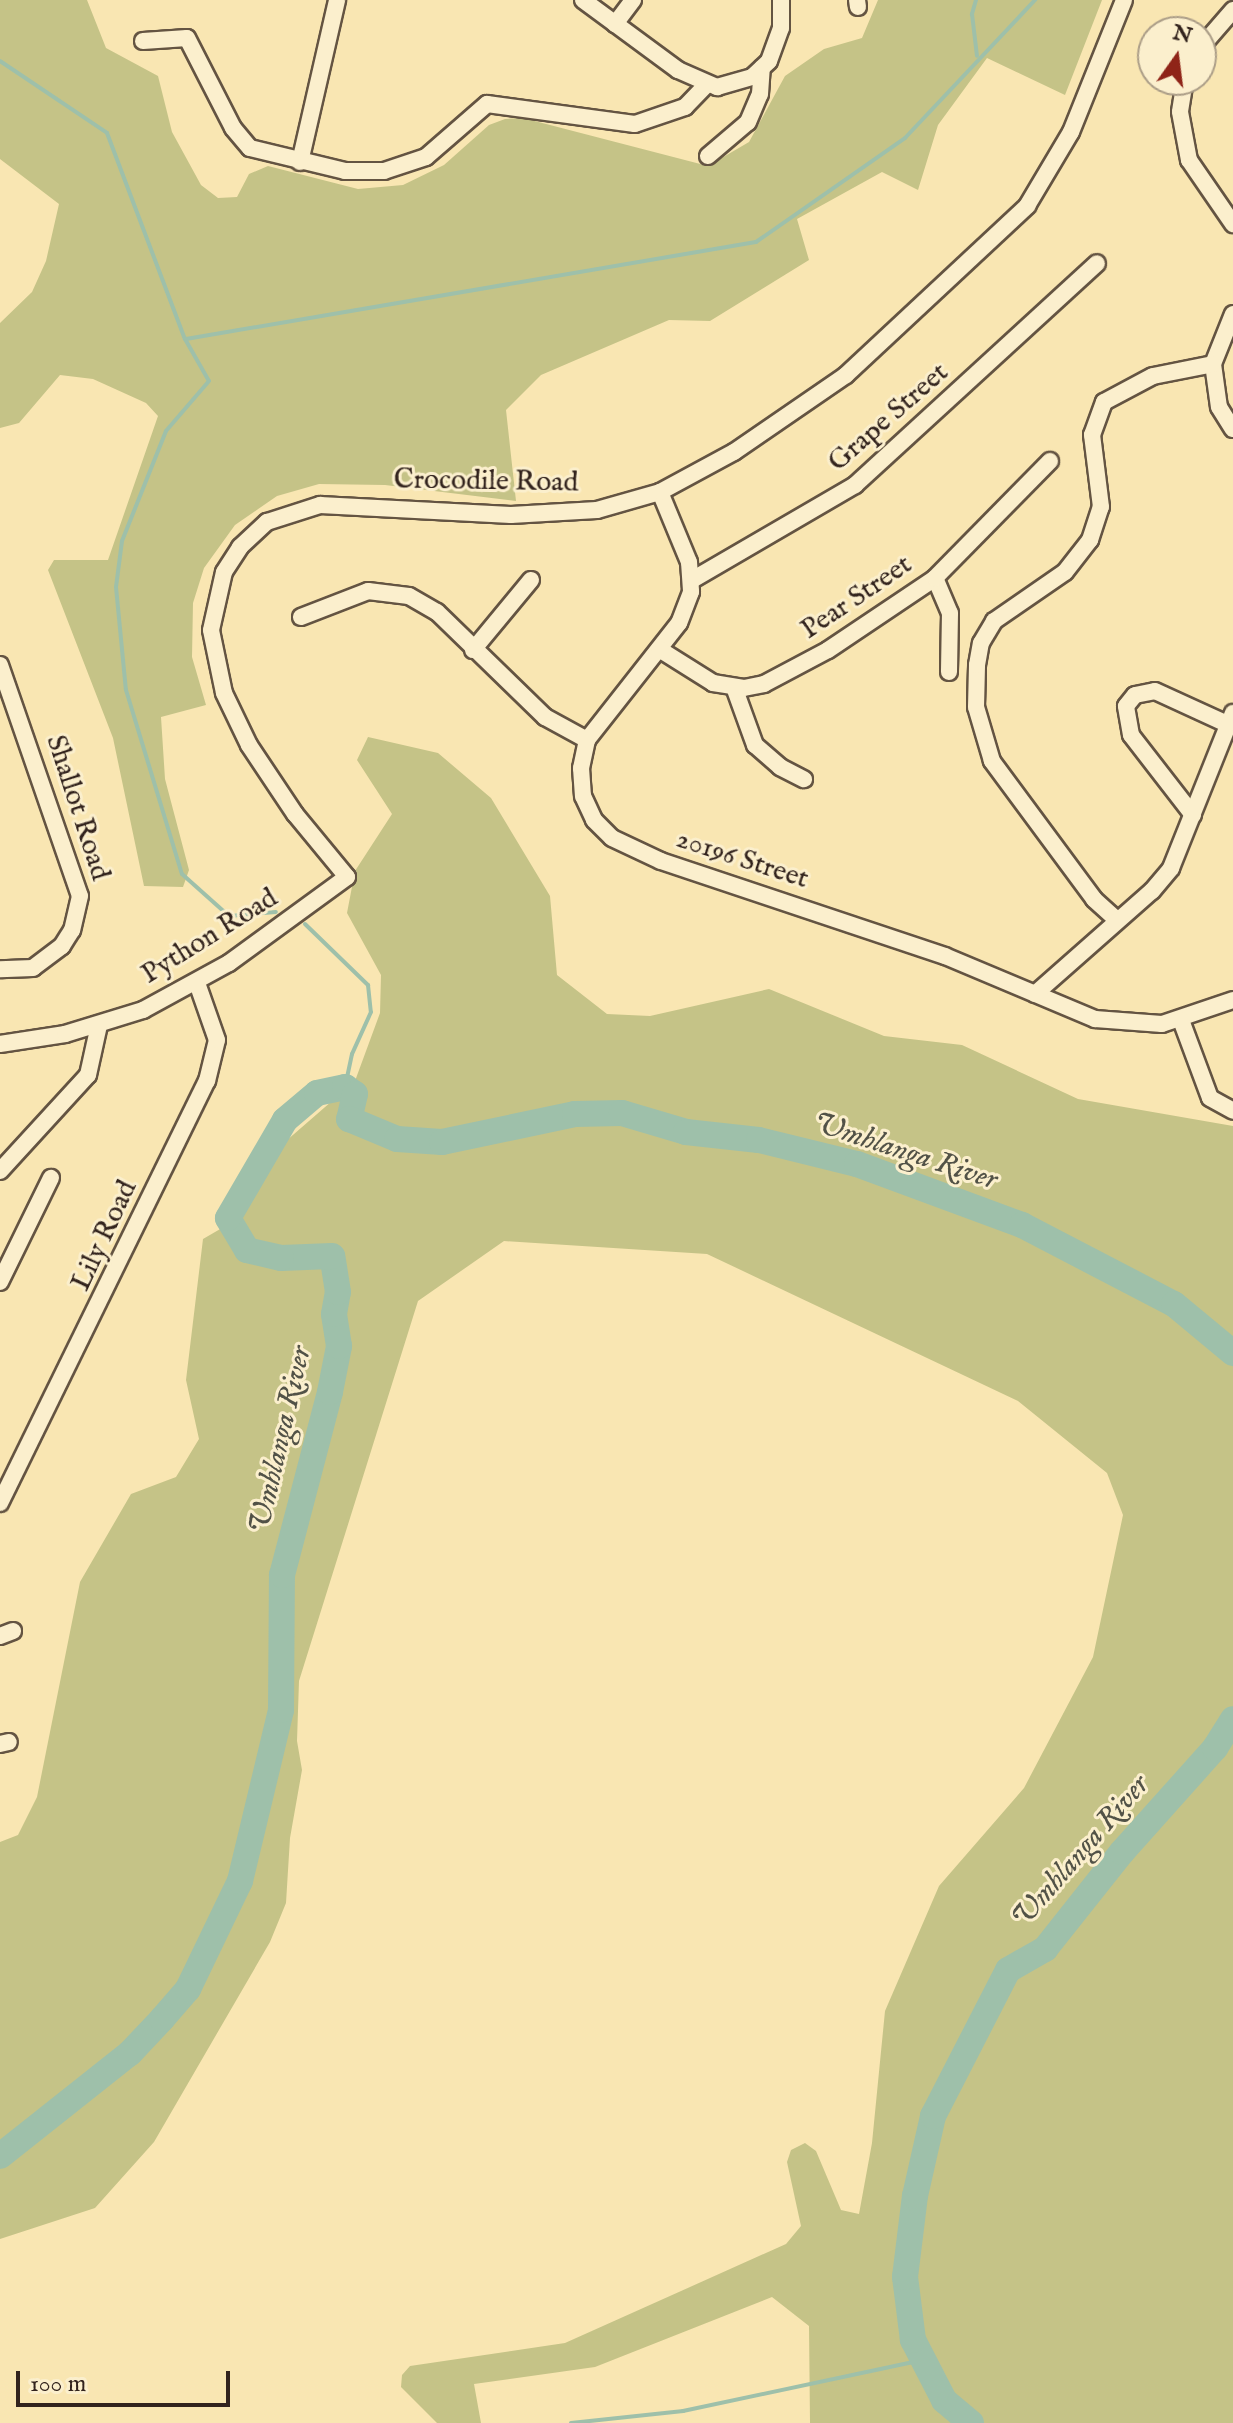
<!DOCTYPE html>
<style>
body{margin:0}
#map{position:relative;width:1233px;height:2423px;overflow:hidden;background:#f9e6b2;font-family:"IM FELL English",serif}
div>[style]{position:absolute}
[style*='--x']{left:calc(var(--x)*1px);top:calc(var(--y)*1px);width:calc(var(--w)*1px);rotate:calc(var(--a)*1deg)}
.green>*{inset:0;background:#c5c387}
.stream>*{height:4px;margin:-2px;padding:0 2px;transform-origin:2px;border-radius:2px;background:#9ec0aa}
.river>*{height:26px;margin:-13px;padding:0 13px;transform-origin:13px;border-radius:13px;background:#9ec0aa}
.roads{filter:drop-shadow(2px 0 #645442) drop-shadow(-2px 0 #645442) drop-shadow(0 2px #645442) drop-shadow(0 -2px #645442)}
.street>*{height:16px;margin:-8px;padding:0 8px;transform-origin:8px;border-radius:8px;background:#fbefcd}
span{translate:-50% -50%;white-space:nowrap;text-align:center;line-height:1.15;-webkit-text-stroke:6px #fbefcd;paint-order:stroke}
.street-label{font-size:28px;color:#32231d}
.water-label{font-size:30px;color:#525247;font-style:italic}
.north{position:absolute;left:1137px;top:16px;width:80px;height:80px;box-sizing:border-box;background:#fbefcd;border:2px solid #ab9d87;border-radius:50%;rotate:14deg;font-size:22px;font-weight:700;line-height:32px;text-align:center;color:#32231d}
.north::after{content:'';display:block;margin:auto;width:28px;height:36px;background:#8f2418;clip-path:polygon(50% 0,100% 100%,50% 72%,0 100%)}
.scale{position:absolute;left:16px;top:2371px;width:214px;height:36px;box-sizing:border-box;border:4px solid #32231d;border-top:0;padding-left:10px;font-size:24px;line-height:28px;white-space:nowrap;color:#32231d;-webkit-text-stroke:6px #fbefcd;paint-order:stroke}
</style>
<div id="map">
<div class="green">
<div style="clip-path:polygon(0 0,87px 0,106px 48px,158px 76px,172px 132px,201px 185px,218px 198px,237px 197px,249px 174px,268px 166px,358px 189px,403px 185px,444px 165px,489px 125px,505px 119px,523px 118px,708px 166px,749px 142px,785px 76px,824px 49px,862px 38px,878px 0,1102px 0,1065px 95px,987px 58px,938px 125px,918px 190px,882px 172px,797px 219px,809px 260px,710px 321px,669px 320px,541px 375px,506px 410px,516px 501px,385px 485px,319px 484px,277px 496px,235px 525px,204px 568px,193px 603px,192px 657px,206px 705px,161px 717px,165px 779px,189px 870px,183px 887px,144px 886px,113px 738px,48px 570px,54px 560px,108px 560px,158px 416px,146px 403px,93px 379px,60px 375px,19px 423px,0 428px,0 323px,32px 292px,46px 261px,59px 204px,0 159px)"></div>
<div style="clip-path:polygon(368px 737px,438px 753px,491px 798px,550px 896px,557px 975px,607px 1014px,650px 1016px,769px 989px,884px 1036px,962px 1045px,1078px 1099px,1233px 1126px,1233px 2423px,810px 2423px,809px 2326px,772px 2297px,595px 2367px,474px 2384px,481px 2423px,437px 2423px,401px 2387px,402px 2375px,410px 2366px,565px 2343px,786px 2244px,801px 2226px,787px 2162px,791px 2150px,805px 2143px,816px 2151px,841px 2210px,859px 2214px,872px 2143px,885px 2011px,939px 1886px,1024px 1788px,1093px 1657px,1123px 1515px,1107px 1473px,1018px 1401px,707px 1254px,504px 1241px,418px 1301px,299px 1681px,297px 1741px,302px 1770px,290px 1838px,286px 1903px,270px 1942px,154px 2142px,95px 2208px,0 2239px,0 1842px,18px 1835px,37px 1797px,80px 1582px,131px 1494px,176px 1477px,199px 1439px,186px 1380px,203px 1239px,234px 1221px,286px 1141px,355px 1081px,380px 1013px,381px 975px,347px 913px,355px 871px,392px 814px,357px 760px)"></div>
</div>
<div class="stream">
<div style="--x:976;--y:0;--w:15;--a:106"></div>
<div style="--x:972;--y:14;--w:42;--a:83.2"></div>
<div style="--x:0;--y:61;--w:129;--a:33.9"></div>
<div style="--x:107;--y:133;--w:220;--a:69.3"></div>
<div style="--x:185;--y:339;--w:48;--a:60.3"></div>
<div style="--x:209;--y:381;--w:66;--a:130.7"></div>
<div style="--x:166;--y:431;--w:118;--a:111.8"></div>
<div style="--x:122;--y:541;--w:46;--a:97.4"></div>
<div style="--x:116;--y:587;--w:103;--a:84.5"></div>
<div style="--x:126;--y:690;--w:192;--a:73.1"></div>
<div style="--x:182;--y:874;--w:63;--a:41.8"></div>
<div style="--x:229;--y:916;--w:47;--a:-4.9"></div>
<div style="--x:186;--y:339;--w:578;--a:-9.66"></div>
<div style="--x:756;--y:242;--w:182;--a:-34.9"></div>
<div style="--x:905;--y:138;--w:190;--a:-46.7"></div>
<div style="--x:305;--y:924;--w:88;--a:44.1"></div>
<div style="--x:368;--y:985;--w:27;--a:84"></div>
<div style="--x:371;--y:1012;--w:46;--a:114.3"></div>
<div style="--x:352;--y:1054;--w:34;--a:102"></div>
<div style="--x:571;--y:2423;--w:113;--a:-6.1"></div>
<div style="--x:683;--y:2411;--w:245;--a:-12"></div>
</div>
<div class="river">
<div style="--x:0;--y:2156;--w:166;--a:-38.4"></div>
<div style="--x:130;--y:2053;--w:47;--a:-46.7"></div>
<div style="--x:162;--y:2019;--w:40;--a:-49"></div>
<div style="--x:188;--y:1989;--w:120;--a:-64.3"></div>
<div style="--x:240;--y:1881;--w:176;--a:-76.5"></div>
<div style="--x:281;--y:1710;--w:135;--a:-89.6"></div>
<div style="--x:282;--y:1575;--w:189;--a:-75.3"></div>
<div style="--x:330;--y:1392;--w:47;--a:-78.9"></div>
<div style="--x:339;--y:1346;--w:32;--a:-99"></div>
<div style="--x:334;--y:1314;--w:22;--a:-80"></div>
<div style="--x:338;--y:1292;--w:36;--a:-99"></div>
<div style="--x:332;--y:1256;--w:51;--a:177.8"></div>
<div style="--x:281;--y:1258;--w:35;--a:-167"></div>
<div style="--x:247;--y:1250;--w:37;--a:-121"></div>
<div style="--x:228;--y:1218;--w:113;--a:-59.8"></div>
<div style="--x:285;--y:1120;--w:42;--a:-40.2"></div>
<div style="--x:317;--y:1093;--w:29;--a:-12"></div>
<div style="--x:345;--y:1087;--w:12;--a:35"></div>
<div style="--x:355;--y:1094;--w:26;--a:103"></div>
<div style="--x:349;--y:1119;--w:52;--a:22.6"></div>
<div style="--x:397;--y:1139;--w:45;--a:3.8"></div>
<div style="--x:442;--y:1142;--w:136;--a:-11.9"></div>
<div style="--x:575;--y:1114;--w:47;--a:-1.2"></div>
<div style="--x:622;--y:1113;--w:67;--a:16.5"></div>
<div style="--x:686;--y:1132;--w:73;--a:6.3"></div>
<div style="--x:759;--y:1140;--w:101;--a:13.8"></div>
<div style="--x:857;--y:1164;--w:176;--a:20.3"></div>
<div style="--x:1022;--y:1225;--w:171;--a:27.5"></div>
<div style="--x:1174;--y:1304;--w:77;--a:39.7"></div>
<div style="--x:971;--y:2423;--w:35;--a:-140"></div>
<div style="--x:944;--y:2400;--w:68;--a:-117.3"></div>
<div style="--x:913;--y:2340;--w:64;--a:-97.2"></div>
<div style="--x:905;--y:2277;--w:82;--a:-83"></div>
<div style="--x:915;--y:2196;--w:82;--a:-77.3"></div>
<div style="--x:933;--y:2116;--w:164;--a:-62.8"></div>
<div style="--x:1008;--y:1970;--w:43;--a:-29.6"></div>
<div style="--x:1045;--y:1949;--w:124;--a:-51.6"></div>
<div style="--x:1122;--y:1852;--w:140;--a:-48.2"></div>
<div style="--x:1215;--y:1748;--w:34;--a:-58"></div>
</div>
<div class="roads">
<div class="street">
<div style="--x:583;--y:0;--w:118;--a:36.4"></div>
<div style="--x:678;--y:70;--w:43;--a:23.6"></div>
<div style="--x:717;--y:87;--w:36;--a:-16"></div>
<div style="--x:752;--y:77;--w:23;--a:-43"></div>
<div style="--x:769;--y:61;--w:35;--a:-70"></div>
<div style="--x:781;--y:28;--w:28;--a:-90"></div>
<div style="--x:857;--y:0;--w:7;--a:82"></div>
<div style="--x:615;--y:24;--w:30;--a:-53"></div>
<div style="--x:143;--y:41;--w:44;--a:-3.9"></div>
<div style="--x:187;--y:38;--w:101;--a:62.9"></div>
<div style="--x:233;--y:128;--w:26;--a:50"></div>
<div style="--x:250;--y:148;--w:98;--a:13.6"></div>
<div style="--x:345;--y:171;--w:39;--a:0"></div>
<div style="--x:384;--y:171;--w:44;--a:-18.4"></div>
<div style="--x:426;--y:157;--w:81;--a:-41"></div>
<div style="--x:487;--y:104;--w:149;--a:7.7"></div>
<div style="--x:635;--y:124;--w:53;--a:-18.8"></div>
<div style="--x:685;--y:107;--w:30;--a:-46"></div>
<div style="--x:1201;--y:47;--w:49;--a:-49.1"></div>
<div style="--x:1185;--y:80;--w:32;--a:99"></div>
<div style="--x:1180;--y:112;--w:49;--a:79.4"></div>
<div style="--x:1189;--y:160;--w:78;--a:55.5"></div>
<div style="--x:708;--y:156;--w:52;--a:-40.4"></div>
<div style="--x:748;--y:122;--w:30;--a:-67"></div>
<div style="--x:760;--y:94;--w:26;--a:-86"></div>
<div style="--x:300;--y:162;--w:166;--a:-77.1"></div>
<div style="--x:1233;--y:314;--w:54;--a:111.8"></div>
<div style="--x:1213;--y:364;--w:43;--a:82.1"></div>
<div style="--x:1219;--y:407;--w:26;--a:58"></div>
<div style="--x:660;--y:492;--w:76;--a:67.5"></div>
<div style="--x:689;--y:562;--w:30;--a:86"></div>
<div style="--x:691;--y:592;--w:33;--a:111"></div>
<div style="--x:679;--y:623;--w:149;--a:128.2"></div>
<div style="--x:587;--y:740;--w:29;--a:102"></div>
<div style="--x:581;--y:768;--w:28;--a:86"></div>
<div style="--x:583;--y:796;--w:26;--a:65"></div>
<div style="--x:594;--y:820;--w:25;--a:45"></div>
<div style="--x:612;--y:838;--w:54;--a:25.1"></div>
<div style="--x:661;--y:861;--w:299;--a:18.5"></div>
<div style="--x:945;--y:956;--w:163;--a:22.8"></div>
<div style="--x:1095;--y:1019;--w:67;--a:4.3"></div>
<div style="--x:1162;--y:1024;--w:75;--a:-18.7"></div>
<div style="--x:935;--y:578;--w:38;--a:67"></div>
<div style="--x:950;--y:613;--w:59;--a:91"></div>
<div style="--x:692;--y:580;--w:189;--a:-30.2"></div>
<div style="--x:855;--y:485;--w:328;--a:-42.5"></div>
<div style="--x:301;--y:617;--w:72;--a:-21.2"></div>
<div style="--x:368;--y:591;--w:41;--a:7"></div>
<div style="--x:409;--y:596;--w:32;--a:30"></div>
<div style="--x:437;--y:612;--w:151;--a:44.2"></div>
<div style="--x:545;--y:717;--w:48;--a:28.7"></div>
<div style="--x:659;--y:649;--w:64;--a:32.2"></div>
<div style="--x:713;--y:683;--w:31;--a:9"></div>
<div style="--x:744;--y:688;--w:20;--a:-11"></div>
<div style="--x:764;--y:684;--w:72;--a:-28"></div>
<div style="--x:828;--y:650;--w:129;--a:-33.9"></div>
<div style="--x:935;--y:578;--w:164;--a:-45.5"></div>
<div style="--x:473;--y:650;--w:91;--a:-50.4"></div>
<div style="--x:0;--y:665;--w:244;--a:70.9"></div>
<div style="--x:80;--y:896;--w:35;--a:103"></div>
<div style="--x:72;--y:930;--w:19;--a:122"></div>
<div style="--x:62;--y:946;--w:36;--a:143"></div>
<div style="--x:33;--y:968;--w:33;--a:178"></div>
<div style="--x:734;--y:687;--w:62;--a:70.1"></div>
<div style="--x:755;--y:745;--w:33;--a:41"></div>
<div style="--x:780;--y:767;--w:27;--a:27"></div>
<div style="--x:1193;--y:815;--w:101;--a:-127.8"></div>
<div style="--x:1131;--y:735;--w:29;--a:-100"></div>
<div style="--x:1126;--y:706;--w:14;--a:-51"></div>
<div style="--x:1135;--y:695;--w:20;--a:-11"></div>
<div style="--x:1155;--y:691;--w:79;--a:24.6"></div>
<div style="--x:1117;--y:920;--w:31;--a:-138"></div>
<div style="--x:1094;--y:899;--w:172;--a:-126.5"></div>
<div style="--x:992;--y:761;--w:56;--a:-106.5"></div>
<div style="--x:976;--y:707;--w:42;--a:-88.6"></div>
<div style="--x:977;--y:665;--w:22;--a:-80"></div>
<div style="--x:981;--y:643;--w:26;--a:-59"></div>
<div style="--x:994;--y:621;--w:86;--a:-34.6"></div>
<div style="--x:1065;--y:572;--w:41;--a:-52"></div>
<div style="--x:1090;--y:540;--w:35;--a:-72"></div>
<div style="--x:1101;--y:507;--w:73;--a:-97.1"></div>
<div style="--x:1092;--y:435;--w:35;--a:-70"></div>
<div style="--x:1104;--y:402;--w:55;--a:-28"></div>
<div style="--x:1153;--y:376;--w:61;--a:-11.3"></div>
<div style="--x:1035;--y:994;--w:156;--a:-41.4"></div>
<div style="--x:1152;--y:891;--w:30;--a:-50"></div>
<div style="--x:1171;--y:868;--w:167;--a:-68.2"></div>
<div style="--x:1181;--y:1020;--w:83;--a:69.6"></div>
<div style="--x:1210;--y:1098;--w:26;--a:29"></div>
<div style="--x:0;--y:1044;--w:66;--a:-8.7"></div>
<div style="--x:65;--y:1034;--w:82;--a:-17.1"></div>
<div style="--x:143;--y:1010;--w:98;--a:-28.7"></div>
<div style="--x:229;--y:963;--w:146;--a:-36.1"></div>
<div style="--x:347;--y:877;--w:82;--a:-129.5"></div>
<div style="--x:295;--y:814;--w:83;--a:-123.7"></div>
<div style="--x:249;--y:745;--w:58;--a:-115.7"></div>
<div style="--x:224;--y:693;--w:64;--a:-101.7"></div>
<div style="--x:211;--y:630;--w:59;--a:-77.4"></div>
<div style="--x:224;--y:572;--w:30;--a:-57"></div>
<div style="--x:240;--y:547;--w:37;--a:-43"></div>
<div style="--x:267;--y:522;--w:56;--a:-17.8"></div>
<div style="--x:320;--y:505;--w:191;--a:3"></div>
<div style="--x:511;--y:515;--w:86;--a:-3.3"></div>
<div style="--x:597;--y:510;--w:66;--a:-15.9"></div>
<div style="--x:660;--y:492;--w:84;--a:-28.4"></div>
<div style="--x:734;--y:452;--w:136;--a:-34.5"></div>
<div style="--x:846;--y:375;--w:248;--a:-43"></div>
<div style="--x:1027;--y:206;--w:86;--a:-59.3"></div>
<div style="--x:1071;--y:132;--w:142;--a:-68.1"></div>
<div style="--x:0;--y:1171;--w:130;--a:-47.5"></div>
<div style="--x:88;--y:1075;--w:51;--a:-77.6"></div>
<div style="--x:0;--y:1282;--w:116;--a:-63.9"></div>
<div style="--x:0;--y:1503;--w:470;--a:-63.9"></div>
<div style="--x:207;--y:1081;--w:42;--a:-76.3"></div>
<div style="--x:217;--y:1040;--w:60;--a:-109.3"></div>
<div style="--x:0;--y:1636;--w:14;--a:-21"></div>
<div style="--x:0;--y:1744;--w:9;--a:-13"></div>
</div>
</div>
<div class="street-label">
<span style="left:889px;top:418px;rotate:-41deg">Grape Street</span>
<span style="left:486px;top:482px;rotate:1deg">Crocodile Road</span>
<span style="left:857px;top:598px;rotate:-34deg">Pear Street</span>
<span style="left:77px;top:808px;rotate:72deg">Shallot Road</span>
<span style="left:742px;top:860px;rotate:18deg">20196 Street</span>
<span style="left:210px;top:937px;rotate:-32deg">Python Road</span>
<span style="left:105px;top:1236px;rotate:-65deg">Lily Road</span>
</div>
<div class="water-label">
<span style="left:905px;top:1152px;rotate:18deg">Umhlanga River</span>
<span style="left:281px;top:1440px;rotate:-77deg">Umhlanga River</span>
<span style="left:1081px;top:1852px;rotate:-49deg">Umhlanga River</span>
</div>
<div class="north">N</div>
<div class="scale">100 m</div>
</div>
